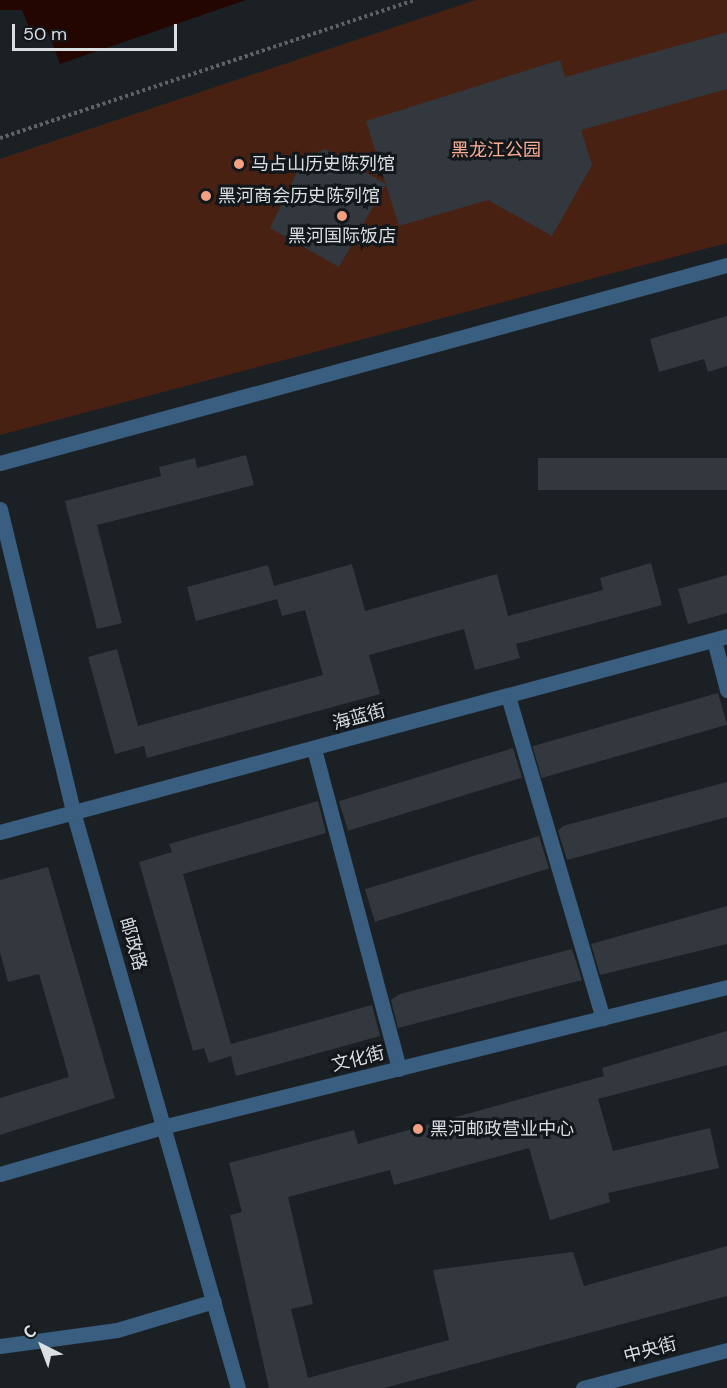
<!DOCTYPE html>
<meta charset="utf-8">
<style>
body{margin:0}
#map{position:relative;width:727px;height:1388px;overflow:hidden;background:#1b2025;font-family:"DM Sans","Noto Sans SC",sans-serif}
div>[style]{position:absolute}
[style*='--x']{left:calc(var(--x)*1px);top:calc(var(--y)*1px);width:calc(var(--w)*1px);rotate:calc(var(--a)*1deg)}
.green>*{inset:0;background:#492112}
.water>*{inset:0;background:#240600}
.building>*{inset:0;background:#32383d;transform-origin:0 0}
.path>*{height:4px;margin-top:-2px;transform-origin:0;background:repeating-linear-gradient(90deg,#5e6367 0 3px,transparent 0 6px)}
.minor>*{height:15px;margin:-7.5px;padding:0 7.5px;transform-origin:7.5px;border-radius:7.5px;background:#395e7f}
.dots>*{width:16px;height:16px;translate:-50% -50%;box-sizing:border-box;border:3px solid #12171b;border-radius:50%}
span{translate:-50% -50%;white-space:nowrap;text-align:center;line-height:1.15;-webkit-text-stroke:6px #12171b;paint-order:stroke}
.park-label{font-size:18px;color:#faac92}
.poi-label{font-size:18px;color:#dbdfe2}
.left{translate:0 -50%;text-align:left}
.street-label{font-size:18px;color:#dbdfe2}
.north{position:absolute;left:12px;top:1316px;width:60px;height:60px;-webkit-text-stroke:4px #12171b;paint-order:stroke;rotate:318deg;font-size:16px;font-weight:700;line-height:24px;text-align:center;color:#dbdfe2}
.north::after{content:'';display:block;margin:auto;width:21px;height:27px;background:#dbdfe2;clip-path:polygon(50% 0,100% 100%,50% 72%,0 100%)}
.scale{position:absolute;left:12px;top:24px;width:165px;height:27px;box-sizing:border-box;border:3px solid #dbdfe2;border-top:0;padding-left:8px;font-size:18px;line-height:21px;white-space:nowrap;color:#dbdfe2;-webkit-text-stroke:4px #12171b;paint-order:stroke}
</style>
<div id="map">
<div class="green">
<div style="clip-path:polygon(476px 0,727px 0,727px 243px,0 435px,0 159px)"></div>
</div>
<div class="water">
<div style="clip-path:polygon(0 0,246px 0,60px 64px,48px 32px,33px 37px,22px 10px,0 10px)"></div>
</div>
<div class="building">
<div style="clip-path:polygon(727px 32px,727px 89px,581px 130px,592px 165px,552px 236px,488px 200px,399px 226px,366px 121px,560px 60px,565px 77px)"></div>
<div style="clip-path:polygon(325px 149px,386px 184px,339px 267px,270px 228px,303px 159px)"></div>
<div style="clip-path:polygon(727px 316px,727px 366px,708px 372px,704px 359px,659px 372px,650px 339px)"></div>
<div style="clip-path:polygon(246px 455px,254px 485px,97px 525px,122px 623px,97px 629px,65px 501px,161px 476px,159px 467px,195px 458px,197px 468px)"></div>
<div style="left:727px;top:458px;width:32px;height:189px;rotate:90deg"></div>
<div style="clip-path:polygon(651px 563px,662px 605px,516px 644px,520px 658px,475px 670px,464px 629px,369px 655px,380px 694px,147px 758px,144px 746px,115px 754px,88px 657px,117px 649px,138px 726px,323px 675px,305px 610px,282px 616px,277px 599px,196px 621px,187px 587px,268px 565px,274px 586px,352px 564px,365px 611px,497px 574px,508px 616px,603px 590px,600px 578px)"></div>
<div style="clip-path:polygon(727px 575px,727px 613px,688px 624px,678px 589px)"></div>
<div style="left:718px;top:693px;width:33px;height:193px;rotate:74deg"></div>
<div style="left:513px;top:748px;width:31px;height:182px;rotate:73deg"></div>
<div style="clip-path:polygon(727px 782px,727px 817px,567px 860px,558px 831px,563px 826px)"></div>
<div style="clip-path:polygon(318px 801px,326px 833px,183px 874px,231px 1044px,372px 1005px,380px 1036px,236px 1076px,231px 1056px,209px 1063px,204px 1048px,193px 1051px,139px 862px,172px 852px,169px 844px)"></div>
<div style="left:539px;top:836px;width:34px;height:182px;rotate:73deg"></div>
<div style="clip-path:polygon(48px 867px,115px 1098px,0 1135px,0 1098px,69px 1077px,39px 974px,8px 982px,0 952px,0 880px)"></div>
<div style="clip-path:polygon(727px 906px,727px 944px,600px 975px,591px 944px)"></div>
<div style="clip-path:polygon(572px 949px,582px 980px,398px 1028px,391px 1000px,400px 994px)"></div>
<div style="clip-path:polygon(727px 1031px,727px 1065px,598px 1099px,613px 1151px,710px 1128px,719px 1168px,608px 1193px,610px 1202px,550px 1220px,529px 1148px,394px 1185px,390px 1170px,288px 1197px,313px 1304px,291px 1309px,308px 1378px,449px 1340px,433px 1270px,573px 1252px,584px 1286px,727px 1246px,727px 1296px,384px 1388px,269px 1388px,230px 1215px,242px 1212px,229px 1163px,354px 1130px,358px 1144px,604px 1076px,602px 1068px)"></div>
</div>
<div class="path">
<div style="--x:0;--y:138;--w:437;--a:-18.4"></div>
</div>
<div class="minor">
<div style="--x:0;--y:463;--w:753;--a:-15.24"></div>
<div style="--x:0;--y:509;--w:315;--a:76.4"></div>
<div style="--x:74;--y:815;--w:596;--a:74.03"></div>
<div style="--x:714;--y:640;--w:52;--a:75.4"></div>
<div style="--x:508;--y:696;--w:336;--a:73.6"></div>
<div style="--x:314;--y:749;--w:331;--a:75.1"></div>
<div style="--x:0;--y:832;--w:753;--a:-15.09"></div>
<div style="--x:0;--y:1174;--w:173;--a:-16.1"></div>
<div style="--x:166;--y:1126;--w:578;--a:-13.92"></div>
<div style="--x:0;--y:1346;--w:118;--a:-7.8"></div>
<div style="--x:117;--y:1330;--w:101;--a:-16.6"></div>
<div style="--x:583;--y:1388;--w:149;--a:-14.8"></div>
</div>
<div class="dots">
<div style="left:239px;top:164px;background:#f39f83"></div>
<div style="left:206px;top:196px;background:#f39f83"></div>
<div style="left:342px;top:216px;background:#f39f83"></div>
<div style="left:418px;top:1129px;background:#f39f83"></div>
</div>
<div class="park-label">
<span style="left:496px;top:150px">黑龙江公园</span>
</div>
<div class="poi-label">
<span class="left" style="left:251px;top:164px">马占山历史陈列馆</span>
<span class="left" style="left:218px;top:196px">黑河商会历史陈列馆</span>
<span style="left:342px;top:236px">黑河国际饭店</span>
<span class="left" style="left:430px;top:1129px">黑河邮政营业中心</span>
</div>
<div class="street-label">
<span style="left:359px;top:717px;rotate:-15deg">海蓝街</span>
<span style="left:133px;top:944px;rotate:74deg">邮政路</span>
<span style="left:358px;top:1059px;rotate:-14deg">文化街</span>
<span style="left:650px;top:1350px;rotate:-15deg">中央街</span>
</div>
<div class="north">С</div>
<div class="scale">50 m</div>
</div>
